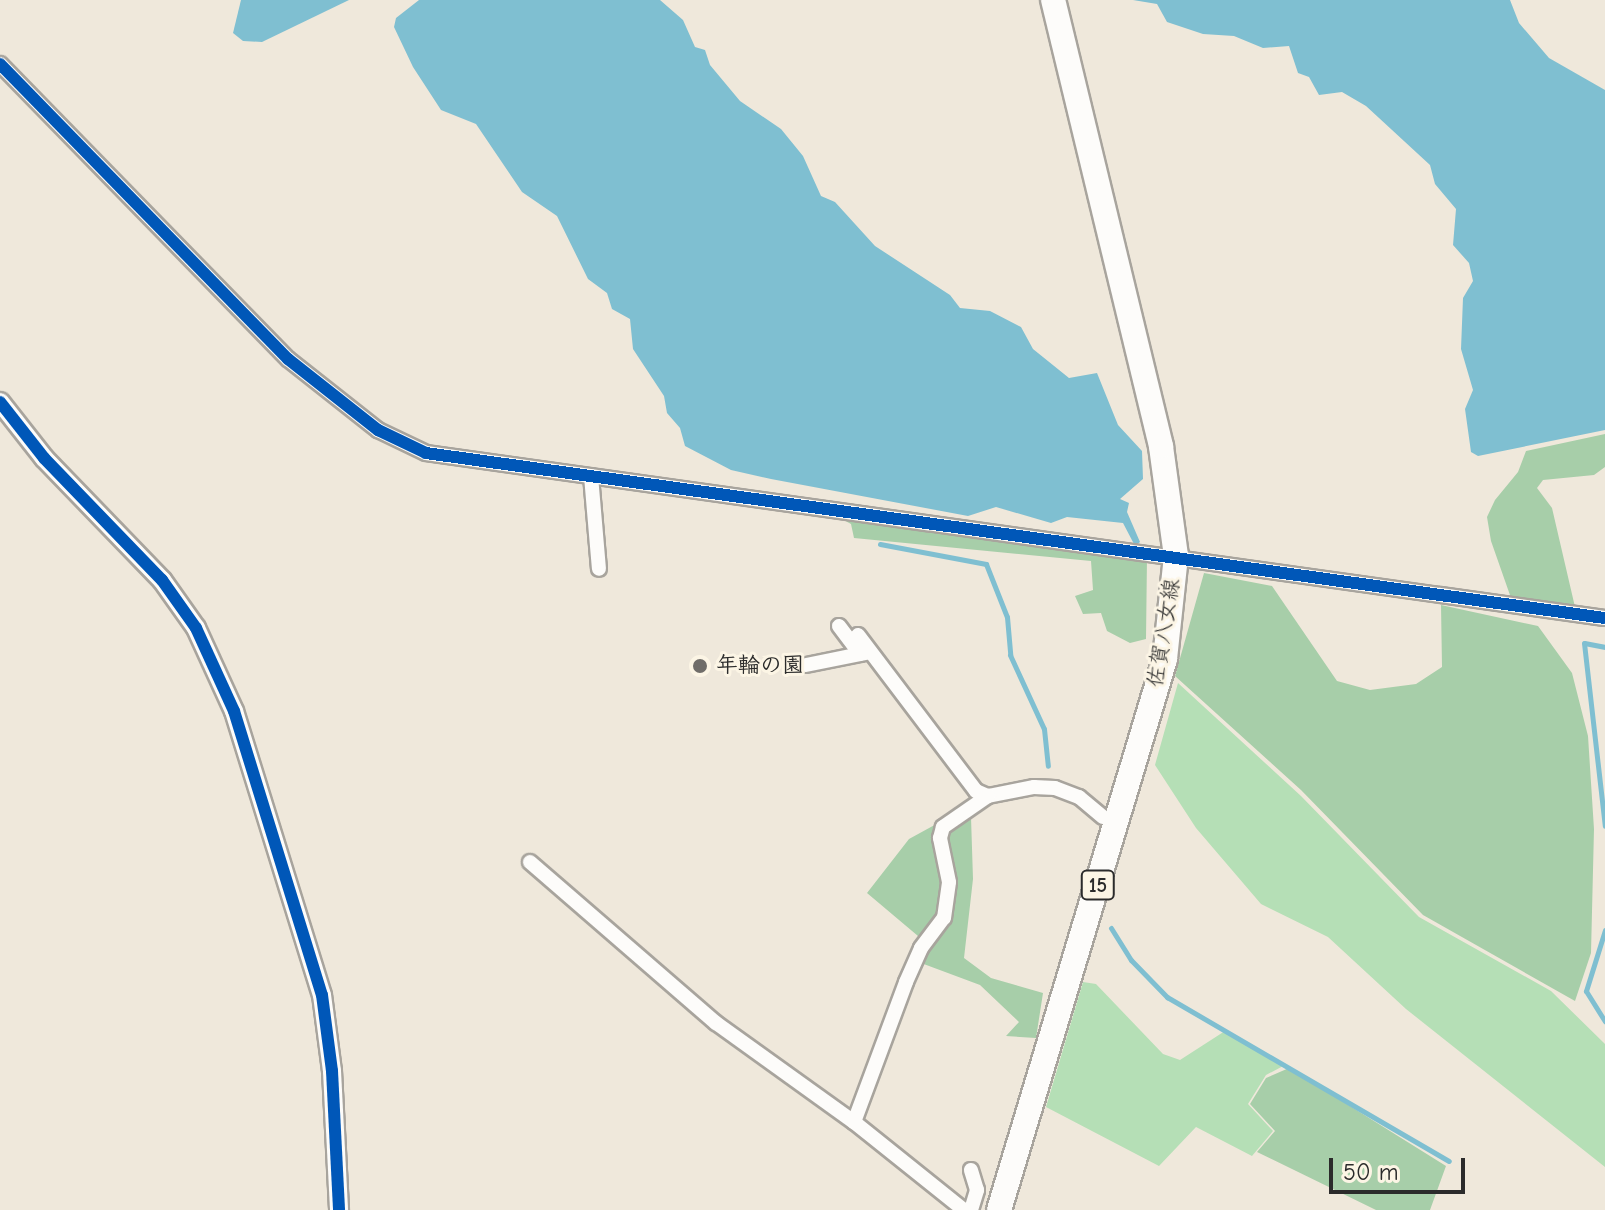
<!DOCTYPE html>
<meta charset="utf-8">
<style>
body{margin:0}
#map{position:relative;width:1605px;height:1210px;overflow:hidden;background:#efe8db;font-family:"Comic Neue","Klee One",sans-serif}
div>[style]{position:absolute}
[style*='--x']{left:calc(var(--x)*1px);top:calc(var(--y)*1px);width:calc(var(--w)*1px);rotate:calc(var(--a)*1deg)}
.green>*{inset:0;background:#b5dfb6}
.forest>*{inset:0;background:#a7cea9}
.water>*{inset:0;background:#7fbfd1}
.stream>*{height:5px;margin:-2.5px;padding:0 2.5px;transform-origin:2.5px;border-radius:2.5px;background:#7fbfd1}
.roads{filter:drop-shadow(2px 0 #a8a49d) drop-shadow(-2px 0 #a8a49d) drop-shadow(0 2px #a8a49d) drop-shadow(0 -2px #a8a49d)}
.minor>*{height:14px;margin:-7px;padding:0 7px;transform-origin:7px;border-radius:7px;background:#fdfcfa}
.tertiary>*{height:18px;margin:-9px;padding:0 9px;transform-origin:9px;border-radius:9px;background:#fdfcfa}
.primary>*{height:24px;margin:-12px;padding:0 12px;transform-origin:12px;border-radius:12px;background:#fdfcfa}
.cycleway>*{height:12px;margin:-6px;padding:0 6px;transform-origin:6px;border-radius:6px;background:#0057b8}
.dots>*{width:22px;height:22px;translate:-50% -50%;box-sizing:border-box;border:4px solid #fcf5e5;border-radius:50%}
span{translate:-50% -50%;white-space:nowrap;text-align:center;line-height:1.15;-webkit-text-stroke:6px #fcf5e5;paint-order:stroke}
.shield-label span{padding:2px 6px;background:#fcf5e5;border:2px solid;border-radius:6px;-webkit-text-stroke-width:0}
.shield-label{font-size:20px;color:#2b2b2b;font-weight:700}
.street-label{font-size:22px;color:#2b2b2b}
.poi-label{font-size:22px;color:#2b2b2b;font-weight:700}
.left{translate:0 -50%;text-align:left}
.scale{position:absolute;left:1329px;top:1158px;width:136px;height:36px;box-sizing:border-box;border:4px solid #2b2b2b;border-top:0;padding-left:10px;font-size:24px;line-height:28px;white-space:nowrap;color:#2b2b2b;-webkit-text-stroke:6px #fcf5e5;paint-order:stroke}
</style>
<div id="map">
<div class="green">
<div style="clip-path:polygon(1178px 683px,1301px 796px,1419px 917px,1551px 991px,1605px 1044px,1605px 1167px,1406px 1009px,1328px 937px,1261px 904px,1196px 828px,1155px 765px)"></div>
<div style="clip-path:polygon(1083px 982px,1096px 984px,1163px 1054px,1180px 1060px,1225px 1031px,1285px 1065px,1266px 1075px,1248px 1104px,1273px 1131px,1252px 1156px,1196px 1127px,1159px 1166px,1046px 1107px)"></div>
</div>
<div class="forest">
<div style="clip-path:polygon(1605px 434px,1605px 467px,1594px 475px,1543px 480px,1537px 488px,1552px 508px,1575px 607px,1511px 598px,1491px 541px,1487px 517px,1495px 500px,1518px 472px,1526px 451px)"></div>
<div style="clip-path:polygon(840px 518px,1147px 558px,1146px 639px,1130px 643px,1107px 631px,1101px 613px,1083px 614px,1075px 596px,1093px 590px,1091px 561px,854px 538px,851px 524px)"></div>
<div style="clip-path:polygon(1204px 573px,1272px 586px,1337px 681px,1370px 690px,1416px 684px,1442px 667px,1441px 605px,1538px 626px,1572px 673px,1588px 736px,1594px 829px,1591px 953px,1575px 1001px,1423px 915px,1301px 790px,1175px 676px)"></div>
<div style="clip-path:polygon(951px 816px,971px 817px,973px 879px,964px 958px,991px 978px,1043px 993px,1036px 1038px,1006px 1036px,1019px 1022px,980px 985px,921px 963px,918px 936px,867px 893px,909px 839px)"></div>
<div style="clip-path:polygon(1289px 1068px,1446px 1166px,1430px 1210px,1376px 1210px,1257px 1152px,1275px 1131px,1250px 1104px,1266px 1078px)"></div>
</div>
<div class="water">
<div style="clip-path:polygon(241px 0,349px 0,262px 42px,243px 41px,233px 33px)"></div>
<div style="clip-path:polygon(419px 0,660px 0,683px 20px,695px 47px,705px 50px,710px 65px,740px 101px,781px 129px,803px 156px,821px 196px,835px 202px,875px 246px,950px 295px,960px 308px,990px 311px,1021px 327px,1033px 349px,1069px 378px,1097px 373px,1118px 425px,1142px 451px,1143px 479px,1120px 499px,1129px 503px,1127px 512px,1140px 542px,1135px 546px,1123px 523px,1067px 517px,1051px 523px,996px 507px,968px 516px,771px 479px,731px 470px,685px 446px,680px 428px,667px 413px,664px 396px,633px 349px,630px 319px,612px 309px,607px 293px,588px 279px,557px 216px,522px 192px,476px 124px,441px 110px,413px 67px,394px 27px,396px 18px)"></div>
<div style="clip-path:polygon(1133px 0,1510px 0,1519px 23px,1549px 58px,1605px 90px,1605px 430px,1478px 456px,1471px 452px,1465px 409px,1473px 390px,1461px 349px,1463px 298px,1473px 281px,1469px 263px,1453px 245px,1456px 209px,1435px 184px,1430px 165px,1366px 106px,1342px 92px,1319px 95px,1309px 77px,1298px 73px,1289px 46px,1263px 48px,1234px 36px,1203px 34px,1167px 22px,1157px 4px)"></div>
</div>
<div class="stream">
<div style="--x:880;--y:544;--w:108;--a:10.7"></div>
<div style="--x:986;--y:564;--w:57;--a:68.4"></div>
<div style="--x:1007;--y:617;--w:38;--a:85"></div>
<div style="--x:1010;--y:655;--w:81;--a:65.3"></div>
<div style="--x:1044;--y:729;--w:37;--a:84"></div>
<div style="--x:1605;--y:647;--w:21;--a:-169"></div>
<div style="--x:1584;--y:643;--w:184;--a:83.5"></div>
<div style="--x:1111;--y:928;--w:38;--a:58"></div>
<div style="--x:1131;--y:960;--w:52;--a:45.8"></div>
<div style="--x:1167;--y:997;--w:326;--a:30.2"></div>
<div style="--x:1605;--y:930;--w:64;--a:107.3"></div>
<div style="--x:1586;--y:991;--w:36;--a:58"></div>
</div>
<div class="roads">
<div class="minor">
<div style="--x:0;--y:64;--w:412;--a:45.7"></div>
<div style="--x:288;--y:359;--w:115;--a:38.3"></div>
<div style="--x:378;--y:430;--w:53;--a:25.6"></div>
<div style="--x:426;--y:453;--w:1190;--a:7.97"></div>
<div style="--x:591;--y:476;--w:93;--a:85.1"></div>
<div style="--x:839;--y:626;--w:35;--a:53"></div>
<div style="--x:858;--y:635;--w:196;--a:52.9"></div>
<div style="--x:976;--y:791;--w:13;--a:23"></div>
<div style="--x:988;--y:796;--w:47;--a:-11.1"></div>
<div style="--x:1034;--y:787;--w:21;--a:3"></div>
<div style="--x:1055;--y:788;--w:26;--a:21"></div>
<div style="--x:1079;--y:797;--w:31;--a:40"></div>
<div style="--x:806;--y:665;--w:65;--a:-11.5"></div>
<div style="--x:530;--y:862;--w:246;--a:40.9"></div>
<div style="--x:716;--y:1023;--w:170;--a:35.7"></div>
<div style="--x:854;--y:1122;--w:141;--a:38.7"></div>
<div style="--x:854;--y:1122;--w:149;--a:-69.6"></div>
<div style="--x:906;--y:982;--w:37;--a:-66"></div>
<div style="--x:921;--y:948;--w:38;--a:-53"></div>
<div style="--x:944;--y:918;--w:36;--a:-82"></div>
<div style="--x:949;--y:882;--w:45;--a:-101.6"></div>
<div style="--x:940;--y:838;--w:11;--a:-75"></div>
<div style="--x:943;--y:827;--w:55;--a:-34.6"></div>
<div style="--x:971;--y:1210;--w:21;--a:-73"></div>
<div style="--x:977;--y:1190;--w:21;--a:-107"></div>
</div>
<div class="tertiary">
<div style="--x:0;--y:402;--w:71;--a:51.8"></div>
<div style="--x:44;--y:458;--w:170;--a:46"></div>
<div style="--x:162;--y:580;--w:59;--a:54.7"></div>
<div style="--x:196;--y:628;--w:91;--a:65.4"></div>
<div style="--x:234;--y:711;--w:297;--a:72.8"></div>
<div style="--x:322;--y:995;--w:77;--a:82.5"></div>
<div style="--x:332;--y:1071;--w:139;--a:87.1"></div>
</div>
<div class="primary">
<div style="--x:999;--y:1210;--w:575;--a:-73.23"></div>
<div style="--x:1165;--y:659;--w:104;--a:-83.9"></div>
<div style="--x:1176;--y:556;--w:111;--a:-97.8"></div>
<div style="--x:1161;--y:446;--w:459;--a:-103.6"></div>
</div>
</div>
<div class="cycleway">
<div style="--x:0;--y:64;--w:412;--a:45.7"></div>
<div style="--x:288;--y:359;--w:115;--a:38.3"></div>
<div style="--x:378;--y:430;--w:53;--a:25.6"></div>
<div style="--x:426;--y:453;--w:1190;--a:7.97"></div>
<div style="--x:0;--y:402;--w:71;--a:51.8"></div>
<div style="--x:44;--y:458;--w:170;--a:46"></div>
<div style="--x:162;--y:580;--w:59;--a:54.7"></div>
<div style="--x:196;--y:628;--w:91;--a:65.4"></div>
<div style="--x:234;--y:711;--w:297;--a:72.8"></div>
<div style="--x:322;--y:995;--w:77;--a:82.5"></div>
<div style="--x:332;--y:1071;--w:139;--a:87.1"></div>
</div>
<div class="dots">
<div style="left:700px;top:666px;background:#706d69"></div>
</div>
<div class="shield-label">
<span style="left:1098px;top:885px">15</span>
</div>
<div class="street-label">
<span style="left:1164px;top:633px;rotate:-81deg">佐賀八女線</span>
</div>
<div class="poi-label">
<span class="left" style="left:716px;top:666px">年輪の園</span>
</div>
<div class="scale">50 m</div>
</div>
